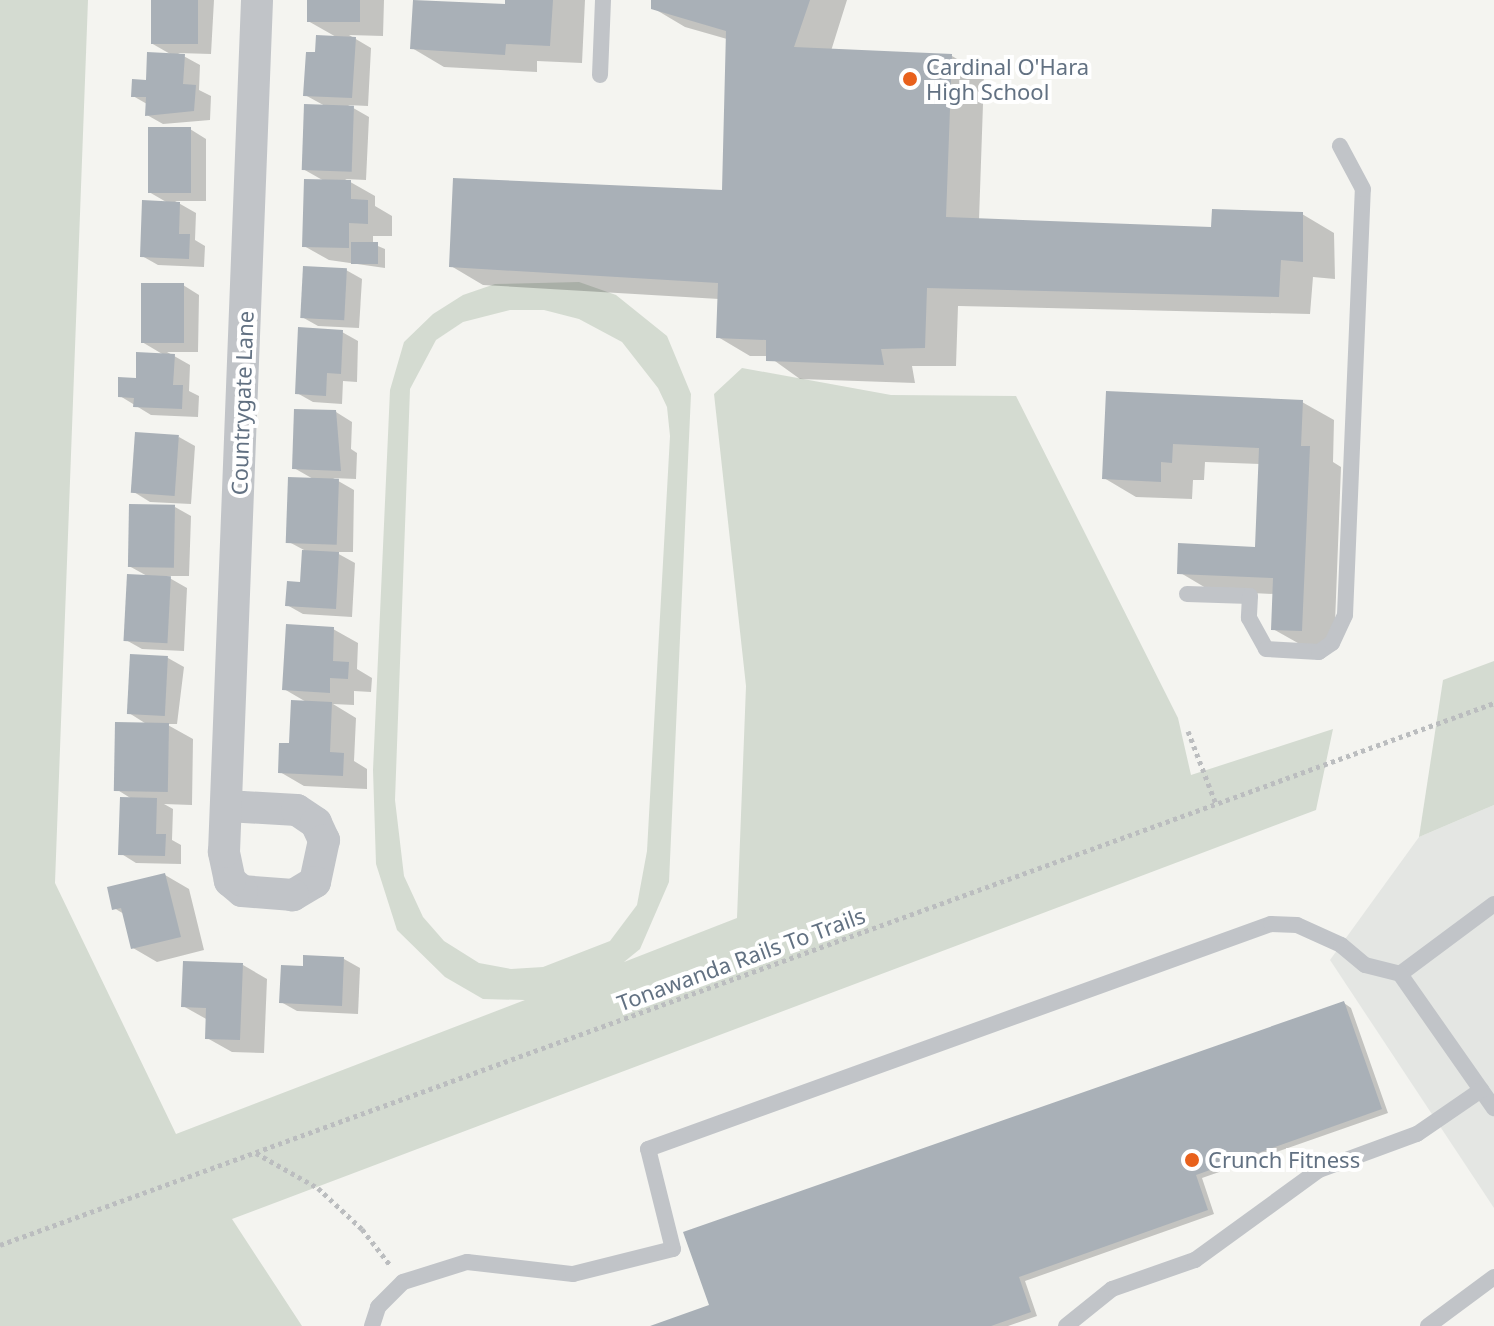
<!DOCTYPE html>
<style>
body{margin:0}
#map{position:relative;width:1494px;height:1326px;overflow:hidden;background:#f4f4f0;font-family:"Noto Sans",sans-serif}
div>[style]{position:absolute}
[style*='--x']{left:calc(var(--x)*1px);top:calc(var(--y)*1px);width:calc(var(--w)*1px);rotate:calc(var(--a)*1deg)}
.built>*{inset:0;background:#e4e6e3}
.green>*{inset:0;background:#d4dbd1}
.shadow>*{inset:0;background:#0003}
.building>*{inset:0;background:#a9b0b7;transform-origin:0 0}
.path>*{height:5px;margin-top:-2.5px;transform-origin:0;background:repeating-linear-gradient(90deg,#bbbdbf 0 4px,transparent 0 8px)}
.service>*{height:16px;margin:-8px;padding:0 8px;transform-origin:8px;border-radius:8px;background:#c1c4c8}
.minor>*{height:32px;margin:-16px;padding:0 16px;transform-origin:16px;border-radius:16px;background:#c1c4c8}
.dots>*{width:22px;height:22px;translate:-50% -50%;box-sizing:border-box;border:4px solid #fff;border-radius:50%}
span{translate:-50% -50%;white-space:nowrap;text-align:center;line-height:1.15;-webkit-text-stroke:8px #fff;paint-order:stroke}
.poi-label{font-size:22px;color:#627182}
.left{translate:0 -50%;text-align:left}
.street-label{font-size:22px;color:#627182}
</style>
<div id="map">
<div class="built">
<div style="clip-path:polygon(1494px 805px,1494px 1208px,1330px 960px,1419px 837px)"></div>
</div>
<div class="green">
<div style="clip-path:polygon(evenodd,0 0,88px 0,55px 883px,176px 1134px,525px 1000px,483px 999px,445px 977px,397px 930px,376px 864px,373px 770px,390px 390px,404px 342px,433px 314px,463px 295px,495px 284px,579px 282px,616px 295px,667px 336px,691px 394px,669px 882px,640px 949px,624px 962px,737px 918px,746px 686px,714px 394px,742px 368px,891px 395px,1016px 396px,1178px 718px,1191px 775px,1333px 729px,1316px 810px,232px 1219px,302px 1326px,0 1326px,0 0,510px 310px,544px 310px,579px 319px,622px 342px,658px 388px,667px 407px,670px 436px,647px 851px,637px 905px,610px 941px,543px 967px,511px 969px,479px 963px,444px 941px,423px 917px,404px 876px,395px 800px,410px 389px,436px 340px,463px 322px,510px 310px)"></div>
<div style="clip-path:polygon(1494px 661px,1494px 805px,1419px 837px,1443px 680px)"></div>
</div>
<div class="shadow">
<div style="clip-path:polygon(153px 0,214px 0,211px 54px,178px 53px,200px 65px,199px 90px,211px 96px,210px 120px,163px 124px,147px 115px,147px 104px,133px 96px,172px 55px,151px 43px)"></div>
<div style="clip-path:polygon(308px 0,384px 0,383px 36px,349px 35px,371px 48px,368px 106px,348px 105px,369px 117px,366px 180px,345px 179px,375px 196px,375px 206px,392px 216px,392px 236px,373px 236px,373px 244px,385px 249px,385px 268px,329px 260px,304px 246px,326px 182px,303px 169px,327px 107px,305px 95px,316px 55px,338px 38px,308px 21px)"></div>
<div style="clip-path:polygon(507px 0,585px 0,582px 63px,537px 61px,537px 72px,444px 67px,412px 48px,507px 6px)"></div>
<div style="clip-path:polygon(653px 0,847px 0,831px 51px,952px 56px,984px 75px,979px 220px,1213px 230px,1302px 214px,1334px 233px,1335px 279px,1313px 277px,1310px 314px,958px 306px,956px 366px,912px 366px,915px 383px,800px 379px,768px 356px,750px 356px,718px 337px,719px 299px,483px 285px,451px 266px,724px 193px,727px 39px,685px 27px,653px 8px)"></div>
<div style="clip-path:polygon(190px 129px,206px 139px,206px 201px,175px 201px,196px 213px,195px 240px,205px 246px,204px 267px,158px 265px,142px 256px,168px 203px,149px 192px)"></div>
<div style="clip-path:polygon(346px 270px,362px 279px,359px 328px,318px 326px,302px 317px)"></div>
<div style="clip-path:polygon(183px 285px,199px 295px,198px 352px,167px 352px,190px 365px,189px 391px,199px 396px,198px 417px,151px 415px,120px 396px,164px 355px,142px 342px)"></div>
<div style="clip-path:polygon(342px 332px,358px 341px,357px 382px,343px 381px,342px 404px,313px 402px,297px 393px)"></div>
<div style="clip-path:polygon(1108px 393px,1302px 402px,1334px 420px,1333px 462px,1341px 467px,1334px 649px,1305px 647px,1273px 629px,1274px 594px,1211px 591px,1179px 572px,1257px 549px,1260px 464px,1205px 462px,1204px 480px,1193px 480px,1192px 499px,1136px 497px,1104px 478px)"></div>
<div style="clip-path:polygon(336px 412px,352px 422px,351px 449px,357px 453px,356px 479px,333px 478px,354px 490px,353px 552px,335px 552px,355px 563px,352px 617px,303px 614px,287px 605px,302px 584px,304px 550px,289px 542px,315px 480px,294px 468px)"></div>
<div style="clip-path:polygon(179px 437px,195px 446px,191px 504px,150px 502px,134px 492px)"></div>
<div style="clip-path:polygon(175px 507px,191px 516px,189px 576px,166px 576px,187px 588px,184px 651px,142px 649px,126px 640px,149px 577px,129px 566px)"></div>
<div style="clip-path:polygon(333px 629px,358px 643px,357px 669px,372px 678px,371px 692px,354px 691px,354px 705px,333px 704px,356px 718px,354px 761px,367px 769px,367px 789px,304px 786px,280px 772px,308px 703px,284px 689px)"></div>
<div style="clip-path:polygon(131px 656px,168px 658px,184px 667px,177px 724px,166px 724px,193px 739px,192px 805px,164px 804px,173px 809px,172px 840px,181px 845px,181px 864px,136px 863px,120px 853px,132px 799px,116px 789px,148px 725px,129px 713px)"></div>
<div style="clip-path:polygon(165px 875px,189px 889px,204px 950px,157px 962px,133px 948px,124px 914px,114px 908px)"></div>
<div style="clip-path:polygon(344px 959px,360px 968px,358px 1014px,297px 1011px,281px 1002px,305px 968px)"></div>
<div style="clip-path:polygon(243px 965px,267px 979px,264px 1053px,232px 1052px,207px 1038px,208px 1020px,183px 1006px)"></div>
<div style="clip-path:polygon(1344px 1003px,1351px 1008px,1388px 1113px,1202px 1178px,1214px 1214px,1025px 1281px,1037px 1316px,1008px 1326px,655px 1326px,711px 1306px)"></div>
</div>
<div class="building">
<div style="left:151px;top:0;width:47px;height:44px"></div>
<div style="left:307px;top:0;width:53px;height:22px"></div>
<div style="clip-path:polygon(413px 0,505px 4px,505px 0,553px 0,550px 46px,506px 44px,505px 55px,410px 49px)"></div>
<div style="clip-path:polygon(651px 0,810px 0,794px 47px,952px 54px,946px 217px,1211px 227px,1212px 209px,1303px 212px,1303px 262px,1281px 260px,1279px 297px,927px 288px,925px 348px,881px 349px,884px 365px,766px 361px,766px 340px,716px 338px,718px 283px,449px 267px,453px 178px,722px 190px,726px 31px,651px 9px)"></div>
<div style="clip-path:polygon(316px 35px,356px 37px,352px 98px,303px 96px,306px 52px,315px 52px)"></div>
<div style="clip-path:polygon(147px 52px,185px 54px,183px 84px,196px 85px,194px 111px,145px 116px,146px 97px,131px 97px,132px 79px,146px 80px)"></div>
<div style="left:304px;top:104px;width:50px;height:66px;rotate:2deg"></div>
<div style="left:148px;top:127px;width:43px;height:66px"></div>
<div style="clip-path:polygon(304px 179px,351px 180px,351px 199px,368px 200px,368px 224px,349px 223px,349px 248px,302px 247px)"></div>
<div style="clip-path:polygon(142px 200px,180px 202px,179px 234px,190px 234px,189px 259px,140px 257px)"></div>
<div style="left:351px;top:242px;width:27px;height:22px"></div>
<div style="left:303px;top:266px;width:44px;height:52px;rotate:3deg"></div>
<div style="left:141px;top:283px;width:43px;height:60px"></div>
<div style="clip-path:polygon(298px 327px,343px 330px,341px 374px,327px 373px,326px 396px,295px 394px)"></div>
<div style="clip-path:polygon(136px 352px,175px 354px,173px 385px,183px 385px,182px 409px,133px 407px,134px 398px,118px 397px,118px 377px,136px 378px)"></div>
<div style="clip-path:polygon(1106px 391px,1303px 400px,1301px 446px,1310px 446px,1302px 631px,1271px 630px,1273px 578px,1177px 574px,1178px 543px,1255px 547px,1259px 448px,1173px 444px,1172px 463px,1161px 462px,1161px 482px,1102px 479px)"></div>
<div style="clip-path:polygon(294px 409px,336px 410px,341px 471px,292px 469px)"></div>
<div style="left:135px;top:432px;width:44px;height:61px;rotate:4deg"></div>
<div style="left:288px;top:477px;width:51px;height:66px;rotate:2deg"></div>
<div style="left:129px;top:504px;width:46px;height:63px;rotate:1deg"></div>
<div style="clip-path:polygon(302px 550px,339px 552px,336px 609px,285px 606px,287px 581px,300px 582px)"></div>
<div style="left:127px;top:574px;width:44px;height:67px;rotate:3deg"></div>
<div style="clip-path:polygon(286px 624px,334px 627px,333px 661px,349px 662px,348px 679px,330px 678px,330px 693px,282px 690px)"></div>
<div style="left:130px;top:654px;width:38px;height:60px;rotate:3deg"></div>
<div style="clip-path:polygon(291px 700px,332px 702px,330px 752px,344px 753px,343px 776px,278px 773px,279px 743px,289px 743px)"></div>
<div style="left:115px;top:722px;width:54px;height:69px;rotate:1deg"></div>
<div style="clip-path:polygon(120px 797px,157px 798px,156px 834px,166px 834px,165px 856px,118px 855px)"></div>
<div style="clip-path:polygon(165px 873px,181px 937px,131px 949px,121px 908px,112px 910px,107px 887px)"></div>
<div style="clip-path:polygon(303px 955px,344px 957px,342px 1006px,279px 1003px,281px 965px,303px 966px)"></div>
<div style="clip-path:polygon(183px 961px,243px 963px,240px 1040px,205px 1039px,206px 1008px,181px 1007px)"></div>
<div style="clip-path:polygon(1344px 1001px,1382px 1109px,1196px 1175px,1208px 1210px,1019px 1277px,1031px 1312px,991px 1326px,650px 1326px,709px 1305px,683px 1232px)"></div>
</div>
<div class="path">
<div style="--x:1188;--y:731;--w:78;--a:69"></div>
<div style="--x:256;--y:1153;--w:71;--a:29.4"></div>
<div style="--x:318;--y:1188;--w:60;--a:43"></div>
<div style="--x:362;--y:1229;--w:46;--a:52.1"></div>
<div style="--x:0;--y:1245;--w:1589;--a:-19.94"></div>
</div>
<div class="service">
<div style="--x:600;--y:75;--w:75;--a:-87.7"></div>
<div style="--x:1187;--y:594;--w:63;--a:1.8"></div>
<div style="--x:1250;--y:596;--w:22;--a:93"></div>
<div style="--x:1249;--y:618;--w:35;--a:61"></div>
<div style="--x:1266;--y:649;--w:53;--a:3.2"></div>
<div style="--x:1319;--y:652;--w:16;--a:-35"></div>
<div style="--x:1332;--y:643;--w:31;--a:-65"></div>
<div style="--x:1345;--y:615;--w:426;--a:-87.6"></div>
<div style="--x:1363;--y:189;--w:49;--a:-118.1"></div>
<div style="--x:1400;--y:974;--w:117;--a:-36.7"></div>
<div style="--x:372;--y:1326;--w:20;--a:-72"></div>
<div style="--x:378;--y:1307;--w:35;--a:-45"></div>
<div style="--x:403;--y:1282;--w:67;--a:-17.4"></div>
<div style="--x:467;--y:1262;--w:107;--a:6.5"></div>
<div style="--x:573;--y:1274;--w:103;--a:-14"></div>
<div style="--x:673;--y:1249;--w:103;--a:-104"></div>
<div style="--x:648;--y:1149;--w:662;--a:-19.86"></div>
<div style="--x:1271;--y:924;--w:26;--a:2"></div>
<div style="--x:1297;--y:925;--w:48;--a:24.4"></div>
<div style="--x:1341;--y:945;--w:31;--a:40"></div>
<div style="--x:1365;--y:965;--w:36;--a:14"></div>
<div style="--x:1400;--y:974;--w:164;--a:55"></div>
<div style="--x:1066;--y:1326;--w:59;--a:-38.8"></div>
<div style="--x:1112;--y:1289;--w:88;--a:-19.3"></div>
<div style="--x:1195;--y:1260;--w:153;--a:-36"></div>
<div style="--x:1319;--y:1170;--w:104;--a:-20.2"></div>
<div style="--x:1417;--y:1134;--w:78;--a:-34.5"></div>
<div style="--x:1428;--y:1326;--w:82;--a:-36.6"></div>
</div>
<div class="minor">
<div style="--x:227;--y:806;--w:70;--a:3.3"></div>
<div style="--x:297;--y:810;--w:23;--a:34"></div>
<div style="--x:316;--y:823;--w:19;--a:65"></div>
<div style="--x:324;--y:840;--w:43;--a:102.1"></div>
<div style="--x:315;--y:882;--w:26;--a:149"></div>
<div style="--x:293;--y:895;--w:51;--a:-175.5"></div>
<div style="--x:242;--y:891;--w:16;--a:-140"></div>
<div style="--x:230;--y:881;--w:30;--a:-102"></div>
<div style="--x:224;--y:852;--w:853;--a:-87.78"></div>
</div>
<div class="dots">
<div style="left:910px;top:79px;background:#e8611c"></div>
<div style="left:1192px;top:1160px;background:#e8611c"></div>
</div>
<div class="poi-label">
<span class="left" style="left:926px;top:79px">Cardinal O'Hara<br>High School</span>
<span class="left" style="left:1208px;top:1160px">Crunch Fitness</span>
</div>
<div class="street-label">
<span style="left:242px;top:403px;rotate:-88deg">Countrygate Lane</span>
<span style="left:741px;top:959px;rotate:-20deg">Tonawanda Rails To Trails</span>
</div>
</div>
